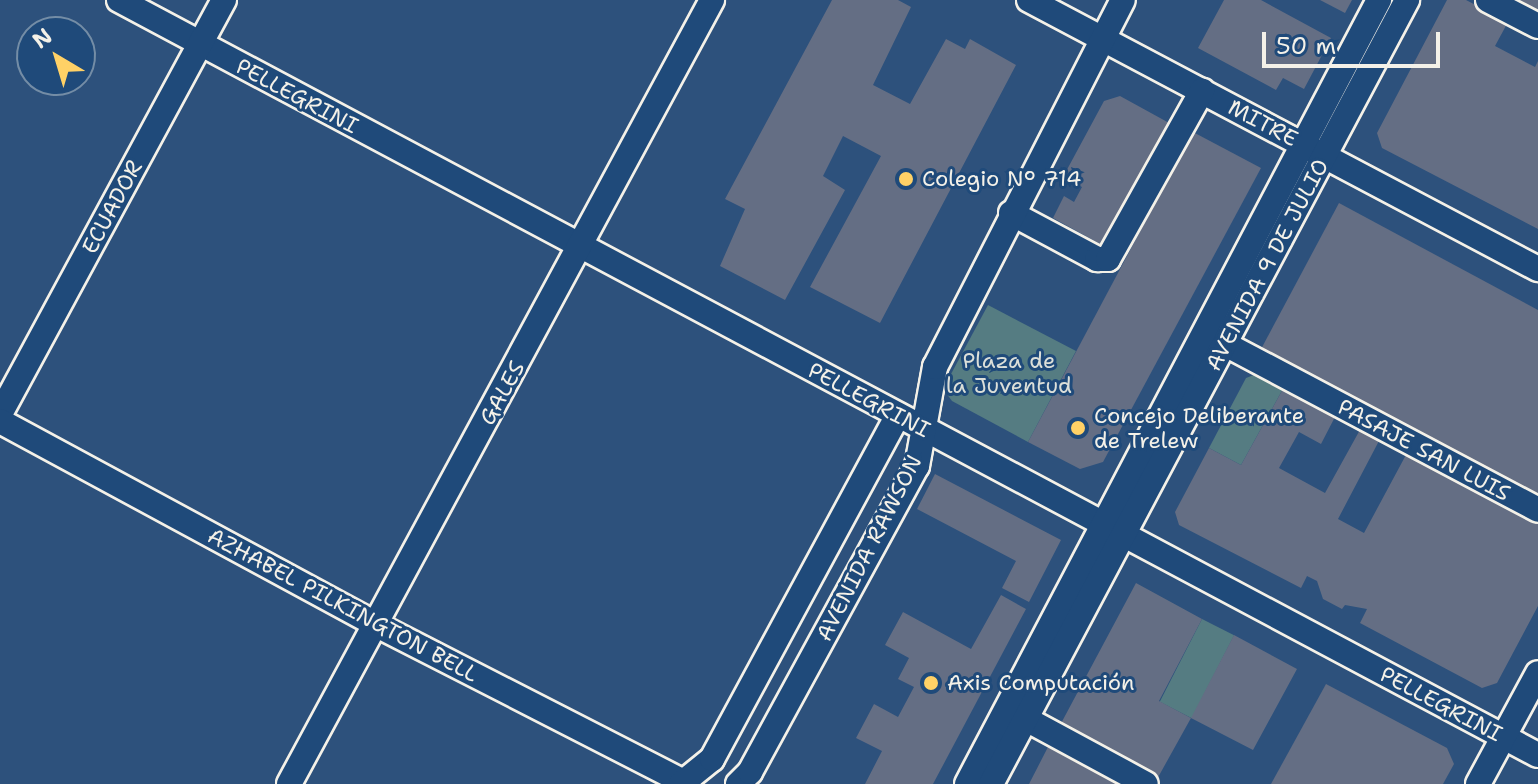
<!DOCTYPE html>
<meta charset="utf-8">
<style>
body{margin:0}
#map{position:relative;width:1538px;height:784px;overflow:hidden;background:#2d517c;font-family:"Shantell Sans",sans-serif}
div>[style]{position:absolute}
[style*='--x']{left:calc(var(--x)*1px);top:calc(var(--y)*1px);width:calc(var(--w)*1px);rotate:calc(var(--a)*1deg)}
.green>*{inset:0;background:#557c82;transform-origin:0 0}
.building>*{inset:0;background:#646e84}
.roads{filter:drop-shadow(2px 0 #f4f1e8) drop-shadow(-2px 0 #f4f1e8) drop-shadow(0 2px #f4f1e8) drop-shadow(0 -2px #f4f1e8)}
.minor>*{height:24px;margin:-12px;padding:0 12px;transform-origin:12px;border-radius:12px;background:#1f4a7a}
.dots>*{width:22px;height:22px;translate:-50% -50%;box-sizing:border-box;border:4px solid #1f4a7a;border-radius:50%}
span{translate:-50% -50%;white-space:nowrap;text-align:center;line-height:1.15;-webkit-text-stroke:6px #1f4a7a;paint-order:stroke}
.street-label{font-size:22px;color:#f4f1e8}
.poi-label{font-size:22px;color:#f4f1e8}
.left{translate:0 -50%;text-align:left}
.park-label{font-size:22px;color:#dcdfd9}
.north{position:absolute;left:16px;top:16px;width:80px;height:80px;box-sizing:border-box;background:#1f4a7a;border:2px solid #748da6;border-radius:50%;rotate:322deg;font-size:22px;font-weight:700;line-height:32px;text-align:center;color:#f4f1e8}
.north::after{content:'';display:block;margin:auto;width:28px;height:36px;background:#ffd166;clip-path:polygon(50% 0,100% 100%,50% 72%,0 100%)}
.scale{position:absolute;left:1262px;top:32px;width:178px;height:36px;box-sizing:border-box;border:4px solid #f4f1e8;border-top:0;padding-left:10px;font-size:24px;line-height:28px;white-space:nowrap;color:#f4f1e8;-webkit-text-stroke:6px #1f4a7a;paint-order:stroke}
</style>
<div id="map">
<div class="green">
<div style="clip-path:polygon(988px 305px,1076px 351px,1028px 442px,952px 401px,943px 389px)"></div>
<div style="clip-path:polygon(1259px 373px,1284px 387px,1241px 465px,1209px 448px,1246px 378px)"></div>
<div style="left:1202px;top:619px;width:36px;height:93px;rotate:27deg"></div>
</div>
<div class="building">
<div style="clip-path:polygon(832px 0,898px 0,911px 7px,873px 85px,910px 104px,946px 39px,965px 49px,970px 39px,1016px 65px,880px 323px,810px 287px,881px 156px,843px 136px,823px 176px,845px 190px,785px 300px,720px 266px,745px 209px,725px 199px)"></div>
<div style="clip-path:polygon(1224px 0,1261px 0,1331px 38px,1304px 89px,1283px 78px,1276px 90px,1198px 48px)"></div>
<div style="clip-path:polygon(1320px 0,1352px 0,1345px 13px)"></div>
<div style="clip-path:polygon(1447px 0,1466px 0,1508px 22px,1495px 46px,1535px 67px,1538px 61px,1538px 229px,1382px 148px,1377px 133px)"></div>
<div style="clip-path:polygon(1516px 0,1538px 0,1538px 11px)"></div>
<div style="clip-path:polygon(1120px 96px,1171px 124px,1104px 246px,1053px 218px,1064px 196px,1074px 202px,1082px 187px,1063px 177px,1104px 101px)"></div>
<div style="clip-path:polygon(1193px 132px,1261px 168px,1103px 462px,1080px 469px,1028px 442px)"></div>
<div style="clip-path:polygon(1339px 203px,1538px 310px,1538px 500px,1260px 351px)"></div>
<div style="clip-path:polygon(1284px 387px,1336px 415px,1321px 444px,1299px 432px,1279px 468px,1325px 493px,1361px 428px,1380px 439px,1338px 519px,1364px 533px,1407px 453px,1538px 523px,1538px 606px,1497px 683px,1482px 688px,1360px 623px,1367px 609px,1345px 605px,1342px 609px,1323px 599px,1317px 581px,1307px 576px,1301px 588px,1179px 525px,1175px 512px,1209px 448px,1241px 465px)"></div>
<div style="clip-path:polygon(935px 474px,1061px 540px,1029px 602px,1002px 588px,1016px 561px,917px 509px)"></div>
<div style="clip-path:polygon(1136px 583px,1202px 619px,1159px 701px,1191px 718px,1234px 635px,1297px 669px,1253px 750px,1191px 718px,1156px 781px,1058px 729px)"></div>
<div style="clip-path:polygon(1001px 595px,1026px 609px,933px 784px,865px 784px,882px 751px,856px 738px,874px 704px,898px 717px,914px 687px,898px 679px,909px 658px,885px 645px,903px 612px,971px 649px)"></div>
<div style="clip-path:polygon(1326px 684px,1447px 748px,1454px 764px,1443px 784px,1271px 784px)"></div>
<div style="clip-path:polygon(1048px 747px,1087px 768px,1118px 784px,1029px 784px)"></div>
</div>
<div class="roads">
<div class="minor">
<div style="--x:119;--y:0;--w:1607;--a:28.02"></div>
<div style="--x:1029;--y:0;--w:576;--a:27.86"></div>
<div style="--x:1488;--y:0;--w:56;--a:27.5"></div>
<div style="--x:1011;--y:213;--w:98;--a:28.1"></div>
<div style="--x:1097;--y:259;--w:11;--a:0"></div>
<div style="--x:1108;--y:259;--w:193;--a:-60.8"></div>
<div style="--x:1225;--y:344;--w:354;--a:27.9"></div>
<div style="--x:0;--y:414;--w:471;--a:-61.6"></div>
<div style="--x:0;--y:421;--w:426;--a:28.4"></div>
<div style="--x:375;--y:624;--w:352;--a:27.1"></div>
<div style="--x:1026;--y:719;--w:136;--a:28.4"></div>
<div style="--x:289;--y:784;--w:891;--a:-61.65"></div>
<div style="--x:681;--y:784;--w:40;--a:-39"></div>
<div style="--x:712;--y:759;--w:391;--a:-61.6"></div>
<div style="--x:738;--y:784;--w:17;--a:-45"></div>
<div style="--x:750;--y:772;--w:349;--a:-61.4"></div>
<div style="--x:917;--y:466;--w:101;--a:-79.7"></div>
<div style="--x:935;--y:367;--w:412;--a:-62.9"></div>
<div style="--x:967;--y:784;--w:886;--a:-62.28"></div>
<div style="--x:991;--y:784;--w:888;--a:-62.05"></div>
<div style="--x:1478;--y:784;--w:126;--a:-61.6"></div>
</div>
</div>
<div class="dots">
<div style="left:906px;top:179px;background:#ffd166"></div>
<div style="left:1078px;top:428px;background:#ffd166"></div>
<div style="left:931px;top:683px;background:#ffd166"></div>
</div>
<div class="street-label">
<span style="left:297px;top:96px;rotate:28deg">PELLEGRINI</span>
<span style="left:1263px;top:123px;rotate:28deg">MITRE</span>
<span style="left:112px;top:207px;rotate:-62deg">ECUADOR</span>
<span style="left:1267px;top:265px;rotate:-62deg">AVENIDA 9 DE JULIO</span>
<span style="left:502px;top:393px;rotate:-61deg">GALES</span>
<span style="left:869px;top:400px;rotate:28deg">PELLEGRINI</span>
<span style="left:1424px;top:450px;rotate:28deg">PASAJE SAN LUIS</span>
<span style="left:869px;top:548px;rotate:-63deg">AVENIDA RAWSON</span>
<span style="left:343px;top:605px;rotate:28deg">AZHABEL PILKINGTON BELL</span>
<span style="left:1441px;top:704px;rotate:28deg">PELLEGRINI</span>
</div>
<div class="poi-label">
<span class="left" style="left:922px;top:179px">Colegio N° 714</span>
<span class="left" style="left:1094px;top:428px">Concejo Deliberante<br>de Trelew</span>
<span class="left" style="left:947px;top:683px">Axis Computación</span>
</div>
<div class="park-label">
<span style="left:1009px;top:373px">Plaza de<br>la Juventud</span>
</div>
<div class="north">N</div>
<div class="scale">50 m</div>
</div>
